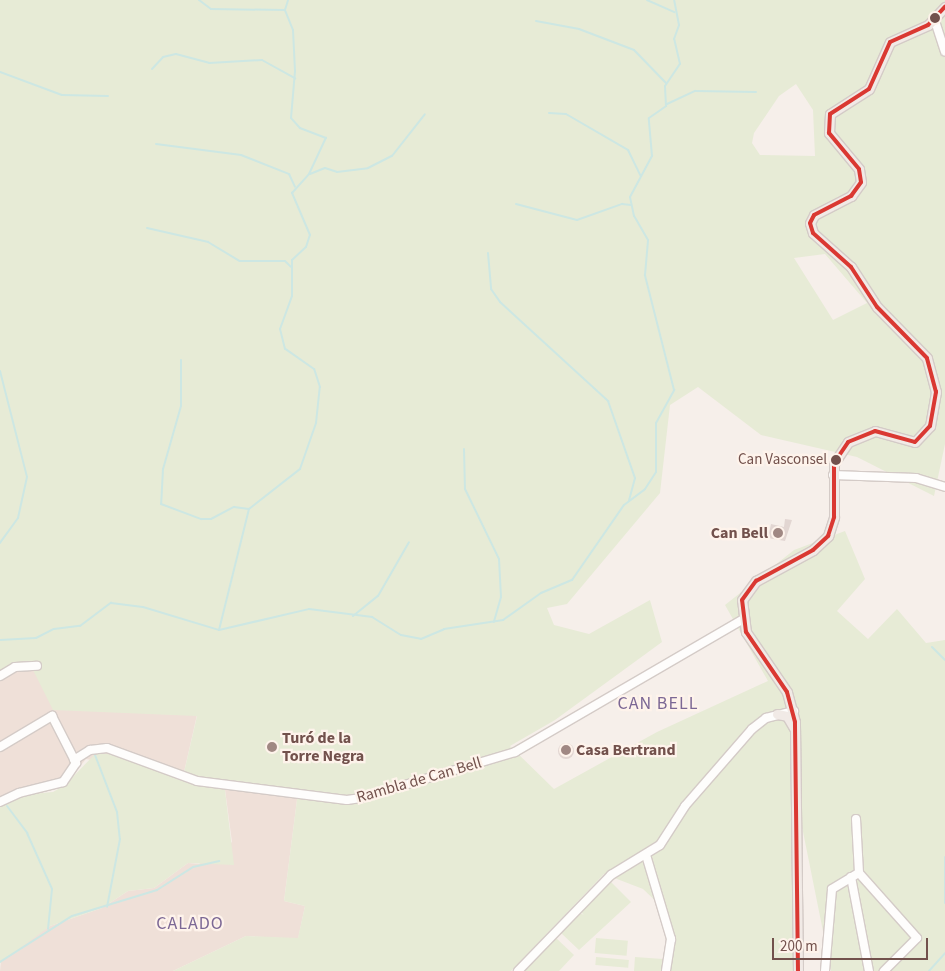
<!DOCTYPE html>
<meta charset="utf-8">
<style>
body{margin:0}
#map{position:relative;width:945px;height:971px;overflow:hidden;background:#f6efea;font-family:"Source Sans 3",sans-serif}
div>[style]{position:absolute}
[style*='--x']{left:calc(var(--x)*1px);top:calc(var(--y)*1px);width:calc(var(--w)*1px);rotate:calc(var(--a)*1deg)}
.residential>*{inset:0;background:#efe0d8}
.green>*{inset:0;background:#e7ebd6;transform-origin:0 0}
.stream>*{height:2px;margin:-1px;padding:0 1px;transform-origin:1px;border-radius:1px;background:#cde7e3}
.building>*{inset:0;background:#e2d6d2}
.round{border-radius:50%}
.roads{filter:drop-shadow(1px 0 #d4cbc7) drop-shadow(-1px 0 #d4cbc7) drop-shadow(0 1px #d4cbc7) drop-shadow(0 -1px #d4cbc7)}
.minor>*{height:8px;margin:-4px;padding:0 4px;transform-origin:4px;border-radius:4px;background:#fefdfc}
.major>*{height:9px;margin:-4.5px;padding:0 4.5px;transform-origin:4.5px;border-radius:4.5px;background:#f1eae6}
.bus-1>*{height:4px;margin:-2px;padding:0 2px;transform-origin:2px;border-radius:2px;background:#da3832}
.dots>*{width:14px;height:14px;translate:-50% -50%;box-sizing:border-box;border:2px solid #fef3eb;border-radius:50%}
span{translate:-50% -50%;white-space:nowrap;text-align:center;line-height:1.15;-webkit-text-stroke:4.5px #fef3eb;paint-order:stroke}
.bus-label{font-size:15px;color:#72514c}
.right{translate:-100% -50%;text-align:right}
.poi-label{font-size:16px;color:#72514c;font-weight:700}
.left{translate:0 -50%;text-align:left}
.street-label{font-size:16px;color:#72514c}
.neighbourhood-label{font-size:18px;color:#7c6895;letter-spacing:1px}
.scale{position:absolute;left:772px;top:938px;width:156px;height:22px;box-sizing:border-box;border:2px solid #72514c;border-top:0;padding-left:6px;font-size:15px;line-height:18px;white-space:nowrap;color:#72514c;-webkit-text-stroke:4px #fef3eb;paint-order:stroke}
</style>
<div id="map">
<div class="residential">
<div style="clip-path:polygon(16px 664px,160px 714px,197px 715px,182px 781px,165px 773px,86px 759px,65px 785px,0 807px,0 673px)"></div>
<div style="clip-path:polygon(224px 782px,298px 792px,284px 901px,305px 906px,298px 939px,246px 936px,173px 971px,0 971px,1px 960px,13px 949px,50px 926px,102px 908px,128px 891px,154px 888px,188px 863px,199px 864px,232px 842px)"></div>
</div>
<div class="green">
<div style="clip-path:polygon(evenodd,0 0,945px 0,945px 444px,934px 496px,857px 457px,761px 435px,698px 387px,670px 405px,660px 493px,567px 604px,547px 608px,554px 625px,589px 634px,650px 600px,662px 642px,555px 720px,510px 746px,554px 789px,657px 732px,768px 681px,725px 605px,794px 550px,845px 531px,865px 579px,837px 611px,868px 639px,897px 609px,926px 643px,945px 640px,945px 971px,831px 971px,795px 792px,793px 971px,666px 971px,669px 952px,663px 908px,643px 889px,604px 874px,511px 971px,173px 971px,246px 936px,298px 938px,305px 906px,284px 901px,298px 792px,224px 782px,234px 865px,188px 863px,154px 888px,128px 891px,102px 908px,50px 926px,0 963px,0 807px,21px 795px,53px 792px,65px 785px,96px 753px,117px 755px,182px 781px,197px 716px,53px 710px,30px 664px,0 673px,0 0,796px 84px,813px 110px,815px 156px,760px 155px,752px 143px,754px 133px,779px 96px,796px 84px,0 0,825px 254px,867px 303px,833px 320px,794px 258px,825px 254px)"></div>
<div style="clip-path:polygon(611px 882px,631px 902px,579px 950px,561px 933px,580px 913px,584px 915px,581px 912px)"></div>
<div style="clip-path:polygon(555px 937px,574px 955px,559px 971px,521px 971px)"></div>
<div style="left:596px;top:938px;width:32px;height:15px;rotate:5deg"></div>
<div style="left:596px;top:957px;width:33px;height:8px;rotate:5deg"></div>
<div style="clip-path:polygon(635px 957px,663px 959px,662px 971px,634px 971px)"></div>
</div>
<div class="stream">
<div style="--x:199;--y:0;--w:15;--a:37"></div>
<div style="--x:211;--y:9;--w:74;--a:0.8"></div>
<div style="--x:647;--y:0;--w:30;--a:24"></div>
<div style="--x:536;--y:21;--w:44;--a:10.5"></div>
<div style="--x:579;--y:29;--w:59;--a:20.9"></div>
<div style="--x:634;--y:50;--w:46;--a:45.9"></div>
<div style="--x:152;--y:69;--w:16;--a:-47"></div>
<div style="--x:163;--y:57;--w:13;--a:-13"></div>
<div style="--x:176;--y:54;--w:34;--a:15"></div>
<div style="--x:209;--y:63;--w:53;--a:-3.2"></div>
<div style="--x:262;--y:60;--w:38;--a:29"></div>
<div style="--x:0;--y:72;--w:66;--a:20.4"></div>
<div style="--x:62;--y:95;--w:46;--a:1.2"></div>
<div style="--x:667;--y:104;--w:31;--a:-25"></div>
<div style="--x:695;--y:91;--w:61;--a:0.9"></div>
<div style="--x:549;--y:113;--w:17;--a:3"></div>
<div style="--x:566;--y:114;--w:72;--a:30.1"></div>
<div style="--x:628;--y:150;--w:28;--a:64"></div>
<div style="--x:156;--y:144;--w:86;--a:7.4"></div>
<div style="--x:241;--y:155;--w:52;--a:21.6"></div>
<div style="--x:289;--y:174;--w:14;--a:65"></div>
<div style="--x:310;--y:174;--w:16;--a:-22"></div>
<div style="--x:325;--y:168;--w:13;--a:18"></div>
<div style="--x:337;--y:172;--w:31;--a:-7"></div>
<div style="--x:368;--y:168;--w:27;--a:-27"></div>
<div style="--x:392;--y:156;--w:53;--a:-51.8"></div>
<div style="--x:516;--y:204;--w:63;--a:14.7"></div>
<div style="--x:577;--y:220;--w:48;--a:-19.6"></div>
<div style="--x:622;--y:204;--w:9;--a:6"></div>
<div style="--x:147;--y:228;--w:63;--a:12.9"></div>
<div style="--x:208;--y:242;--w:37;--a:31"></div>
<div style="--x:240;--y:261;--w:45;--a:0"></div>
<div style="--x:285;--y:261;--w:8;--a:45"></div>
<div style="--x:488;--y:253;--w:36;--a:85"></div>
<div style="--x:491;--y:289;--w:16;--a:55"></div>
<div style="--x:500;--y:302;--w:147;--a:42.5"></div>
<div style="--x:608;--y:401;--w:82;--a:70.7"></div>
<div style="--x:635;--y:478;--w:23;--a:105"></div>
<div style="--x:181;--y:360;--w:46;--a:90"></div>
<div style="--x:181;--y:406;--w:66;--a:105.9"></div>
<div style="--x:163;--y:469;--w:35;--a:93"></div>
<div style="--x:161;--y:504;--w:43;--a:20.6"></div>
<div style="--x:201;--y:519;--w:10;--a:0"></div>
<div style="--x:211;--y:519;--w:26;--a:-28"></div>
<div style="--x:234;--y:507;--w:15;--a:8"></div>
<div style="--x:0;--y:371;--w:109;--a:75.7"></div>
<div style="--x:27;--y:477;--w:42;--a:102.4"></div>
<div style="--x:18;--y:518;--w:31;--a:126"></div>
<div style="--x:464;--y:449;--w:40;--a:88.6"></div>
<div style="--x:465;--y:489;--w:78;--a:64.1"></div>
<div style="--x:499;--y:559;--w:38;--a:87"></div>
<div style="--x:501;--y:597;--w:26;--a:106"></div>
<div style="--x:353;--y:616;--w:32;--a:-39"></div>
<div style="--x:378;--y:596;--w:62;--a:-60.1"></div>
<div style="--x:219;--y:630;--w:125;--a:-76.1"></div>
<div style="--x:249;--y:509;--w:65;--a:-38.1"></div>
<div style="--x:300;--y:469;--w:49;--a:-70.8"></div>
<div style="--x:316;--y:423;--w:36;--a:-84"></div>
<div style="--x:320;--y:387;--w:19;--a:-108"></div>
<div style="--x:314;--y:369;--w:35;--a:-145"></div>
<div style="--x:285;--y:349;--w:21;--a:-104"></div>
<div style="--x:280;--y:329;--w:35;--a:-70"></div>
<div style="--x:292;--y:296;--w:36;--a:-90"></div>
<div style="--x:292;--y:260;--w:19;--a:-43"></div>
<div style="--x:306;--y:247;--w:13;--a:-72"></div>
<div style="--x:310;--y:235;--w:46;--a:-113.2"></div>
<div style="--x:292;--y:193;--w:25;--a:-48"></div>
<div style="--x:309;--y:174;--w:40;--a:-65"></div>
<div style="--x:326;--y:138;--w:28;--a:-159"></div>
<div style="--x:300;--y:128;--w:13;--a:-132"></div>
<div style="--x:291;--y:118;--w:47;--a:-85.1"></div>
<div style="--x:295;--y:71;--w:41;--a:-92.8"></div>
<div style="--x:293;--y:30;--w:22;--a:-112"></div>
<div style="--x:285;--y:10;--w:10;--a:-73"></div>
<div style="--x:0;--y:640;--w:36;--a:-3"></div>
<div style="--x:36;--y:638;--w:20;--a:-27"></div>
<div style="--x:54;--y:629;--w:26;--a:-7"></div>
<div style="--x:80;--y:626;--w:39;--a:-37"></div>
<div style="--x:111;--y:603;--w:32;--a:7"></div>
<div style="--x:143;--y:607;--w:79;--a:16.8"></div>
<div style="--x:219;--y:630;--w:92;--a:-13.1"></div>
<div style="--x:309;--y:609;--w:64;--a:7.2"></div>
<div style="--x:372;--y:617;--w:34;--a:32"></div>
<div style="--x:401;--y:635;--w:20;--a:11"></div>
<div style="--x:421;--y:639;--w:25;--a:-23"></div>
<div style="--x:444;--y:629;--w:60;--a:-8.7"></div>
<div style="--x:503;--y:620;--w:47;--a:-35.4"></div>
<div style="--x:541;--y:593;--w:34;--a:-23"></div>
<div style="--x:572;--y:580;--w:91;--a:-55.3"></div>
<div style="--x:624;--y:505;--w:26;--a:-37"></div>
<div style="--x:645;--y:489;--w:20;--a:-57"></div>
<div style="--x:656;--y:472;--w:49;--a:-90"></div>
<div style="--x:656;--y:423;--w:38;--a:-61"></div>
<div style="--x:674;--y:390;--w:119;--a:-104.2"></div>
<div style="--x:645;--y:275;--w:35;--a:-85"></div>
<div style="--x:648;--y:240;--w:28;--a:-120"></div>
<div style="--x:634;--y:216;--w:19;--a:-102"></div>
<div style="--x:630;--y:197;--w:47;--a:-61.8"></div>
<div style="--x:652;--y:156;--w:38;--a:-95"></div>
<div style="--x:649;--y:118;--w:21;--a:-35"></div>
<div style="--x:666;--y:106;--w:20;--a:-93"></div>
<div style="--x:665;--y:86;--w:27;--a:-56"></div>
<div style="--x:680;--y:64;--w:26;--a:-103"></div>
<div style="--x:674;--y:39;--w:15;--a:-70"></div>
<div style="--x:679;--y:25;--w:25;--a:-101"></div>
<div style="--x:932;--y:647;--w:18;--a:45"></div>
<div style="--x:95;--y:755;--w:61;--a:68.9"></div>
<div style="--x:117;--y:812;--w:27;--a:84"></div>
<div style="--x:120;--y:839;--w:69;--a:100.8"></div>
<div style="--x:7;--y:806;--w:34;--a:53"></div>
<div style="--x:27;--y:833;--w:61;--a:65.9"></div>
<div style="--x:52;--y:889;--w:40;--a:95.7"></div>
<div style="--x:945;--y:857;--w:46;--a:90"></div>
<div style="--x:0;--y:962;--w:85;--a:-32.6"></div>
<div style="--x:72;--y:916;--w:89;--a:-17"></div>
<div style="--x:157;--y:890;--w:43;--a:-32.6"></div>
<div style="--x:193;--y:867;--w:27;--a:-13"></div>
<div style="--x:929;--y:971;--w:24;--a:-48"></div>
</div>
<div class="building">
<div style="clip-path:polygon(785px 519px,792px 520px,785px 541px,768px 538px,771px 524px,784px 527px)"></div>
<div class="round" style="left:558px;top:743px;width:16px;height:16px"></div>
</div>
<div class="roads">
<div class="minor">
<div style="--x:935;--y:21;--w:32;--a:72"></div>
<div style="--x:833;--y:475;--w:83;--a:2.1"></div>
<div style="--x:916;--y:478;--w:30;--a:17"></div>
<div style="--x:0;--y:676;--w:17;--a:-31"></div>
<div style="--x:15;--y:667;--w:22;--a:-3"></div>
<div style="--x:0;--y:747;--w:61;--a:-30.8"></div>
<div style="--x:52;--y:716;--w:53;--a:62.9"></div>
<div style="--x:76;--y:763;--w:23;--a:124"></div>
<div style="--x:63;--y:782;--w:45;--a:166"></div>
<div style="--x:19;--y:793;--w:21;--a:155"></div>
<div style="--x:74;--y:760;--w:19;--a:-32"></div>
<div style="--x:90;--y:750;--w:17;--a:-7"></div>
<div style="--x:107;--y:748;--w:96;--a:20.1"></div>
<div style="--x:197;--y:781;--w:151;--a:7.2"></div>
<div style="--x:347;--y:800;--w:14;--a:-8"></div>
<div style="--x:361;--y:798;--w:161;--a:-16.6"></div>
<div style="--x:515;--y:752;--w:263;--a:-30.2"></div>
<div style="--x:856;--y:819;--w:54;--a:86.8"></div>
<div style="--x:859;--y:873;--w:87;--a:48.3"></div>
<div style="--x:917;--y:938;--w:47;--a:135"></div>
<div style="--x:646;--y:855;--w:88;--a:73.4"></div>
<div style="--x:671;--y:939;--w:32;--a:99"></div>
<div style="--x:851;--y:877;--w:96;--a:79.2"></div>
<div style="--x:518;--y:971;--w:134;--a:-45.9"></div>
<div style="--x:611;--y:875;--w:57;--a:-31.5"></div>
<div style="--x:660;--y:845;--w:46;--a:-57.3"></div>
<div style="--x:685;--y:806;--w:102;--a:-49"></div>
<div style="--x:752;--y:729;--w:18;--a:-38"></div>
<div style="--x:766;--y:718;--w:29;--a:-14"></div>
<div style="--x:825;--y:971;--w:82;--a:-85.1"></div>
<div style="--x:832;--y:889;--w:31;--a:-31"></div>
</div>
<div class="major">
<div style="--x:777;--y:714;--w:10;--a:11"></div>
<div style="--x:787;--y:716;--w:14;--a:60"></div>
<div style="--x:798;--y:971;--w:249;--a:-90.7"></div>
<div style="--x:795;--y:722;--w:31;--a:-105"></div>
<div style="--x:787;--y:692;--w:73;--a:-124.3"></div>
<div style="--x:746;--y:632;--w:32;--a:-97"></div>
<div style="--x:742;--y:600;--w:24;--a:-54"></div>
<div style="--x:756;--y:581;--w:65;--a:-28.5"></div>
<div style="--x:813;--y:550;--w:21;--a:-43"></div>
<div style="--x:828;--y:536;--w:20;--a:-72"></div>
<div style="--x:834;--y:517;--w:54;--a:-90"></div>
<div style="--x:834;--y:463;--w:25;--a:-56"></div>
<div style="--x:848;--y:442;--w:29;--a:-22"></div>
<div style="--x:875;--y:431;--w:41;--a:15.4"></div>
<div style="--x:915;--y:442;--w:22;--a:-47"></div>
<div style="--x:930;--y:426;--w:35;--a:-80"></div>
<div style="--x:936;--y:392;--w:35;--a:-105"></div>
<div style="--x:927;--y:358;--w:71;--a:-134.4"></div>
<div style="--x:877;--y:307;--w:48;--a:-123"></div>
<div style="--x:851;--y:267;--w:51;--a:-138.2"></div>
<div style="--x:813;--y:233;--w:10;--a:-107"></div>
<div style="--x:810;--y:223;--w:9;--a:-63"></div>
<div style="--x:814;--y:215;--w:42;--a:-27.2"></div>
<div style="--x:851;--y:196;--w:17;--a:-54"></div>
<div style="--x:861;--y:182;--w:13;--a:-99"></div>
<div style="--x:859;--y:169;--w:47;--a:-129.8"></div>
<div style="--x:829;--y:133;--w:19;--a:-87"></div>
<div style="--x:830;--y:114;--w:46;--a:-32.7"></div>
<div style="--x:869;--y:89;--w:51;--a:-65.9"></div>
<div style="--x:890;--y:42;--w:42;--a:-24.1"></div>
<div style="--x:928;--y:25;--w:25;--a:-47"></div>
</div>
</div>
<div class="bus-1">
<div style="--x:798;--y:971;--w:249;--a:-90.7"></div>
<div style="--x:795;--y:722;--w:31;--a:-105"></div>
<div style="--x:787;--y:692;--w:73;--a:-124.3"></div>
<div style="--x:746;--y:632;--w:32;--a:-97"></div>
<div style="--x:742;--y:600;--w:24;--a:-54"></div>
<div style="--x:756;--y:581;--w:65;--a:-28.5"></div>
<div style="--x:813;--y:550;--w:21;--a:-43"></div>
<div style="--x:828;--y:536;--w:20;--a:-72"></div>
<div style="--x:834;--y:517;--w:54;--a:-90"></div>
<div style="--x:834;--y:463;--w:25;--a:-56"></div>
<div style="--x:848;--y:442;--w:29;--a:-22"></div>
<div style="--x:875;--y:431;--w:41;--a:15.4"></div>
<div style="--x:915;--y:442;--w:22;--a:-47"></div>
<div style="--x:930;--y:426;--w:35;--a:-80"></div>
<div style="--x:936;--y:392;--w:35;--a:-105"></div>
<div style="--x:927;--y:358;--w:71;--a:-134.4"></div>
<div style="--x:877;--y:307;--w:48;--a:-123"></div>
<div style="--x:851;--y:267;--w:51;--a:-138.2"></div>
<div style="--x:813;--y:233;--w:10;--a:-107"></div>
<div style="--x:810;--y:223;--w:9;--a:-63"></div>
<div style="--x:814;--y:215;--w:42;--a:-27.2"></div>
<div style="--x:851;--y:196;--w:17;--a:-54"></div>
<div style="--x:861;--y:182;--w:13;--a:-99"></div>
<div style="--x:859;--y:169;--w:47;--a:-129.8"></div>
<div style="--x:829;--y:133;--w:19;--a:-87"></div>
<div style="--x:830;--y:114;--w:46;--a:-32.7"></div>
<div style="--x:869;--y:89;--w:51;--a:-65.9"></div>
<div style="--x:890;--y:42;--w:42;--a:-24.1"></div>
<div style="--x:928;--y:25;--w:25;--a:-47"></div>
</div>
<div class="dots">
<div style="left:935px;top:18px;background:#72514c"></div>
<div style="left:836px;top:460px;background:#72514c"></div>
<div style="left:778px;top:533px;background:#a08883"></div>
<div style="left:272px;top:747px;background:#a08883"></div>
<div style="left:566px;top:750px;background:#a08883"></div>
</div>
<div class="bus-label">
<span class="right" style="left:827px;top:460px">Can Vasconsel</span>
</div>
<div class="poi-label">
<span class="right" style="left:768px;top:533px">Can Bell</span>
<span class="left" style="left:282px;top:747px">Turó de la<br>Torre Negra</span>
<span class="left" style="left:576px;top:750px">Casa Bertrand</span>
</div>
<div class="street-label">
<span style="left:419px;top:780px;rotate:-16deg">Rambla de Can Bell</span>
</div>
<div class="neighbourhood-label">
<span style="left:658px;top:704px">CAN BELL</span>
<span style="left:190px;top:924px">CALADO</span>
</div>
<div class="scale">200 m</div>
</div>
